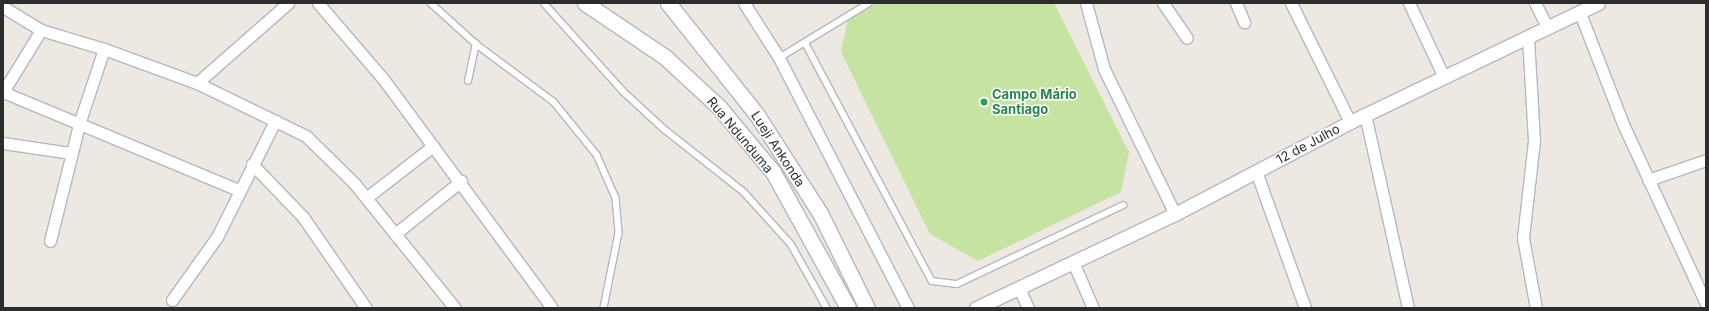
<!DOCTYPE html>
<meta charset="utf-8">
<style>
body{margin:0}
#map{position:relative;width:1709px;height:311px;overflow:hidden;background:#ede8e1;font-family:Inter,sans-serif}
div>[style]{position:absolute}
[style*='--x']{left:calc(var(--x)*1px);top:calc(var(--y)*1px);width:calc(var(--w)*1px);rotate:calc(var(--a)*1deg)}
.pitch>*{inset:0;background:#c6e3a1}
.roads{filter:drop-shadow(1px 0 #b5b7bf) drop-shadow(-1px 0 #b5b7bf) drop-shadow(0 1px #b5b7bf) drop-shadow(0 -1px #b5b7bf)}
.service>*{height:5.5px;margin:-2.75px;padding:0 2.75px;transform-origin:2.75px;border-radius:2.75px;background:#fff}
.minor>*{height:11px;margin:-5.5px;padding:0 5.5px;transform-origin:5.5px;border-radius:5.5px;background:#fff}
.tertiary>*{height:13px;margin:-6.5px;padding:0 6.5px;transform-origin:6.5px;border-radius:6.5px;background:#fff}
.secondary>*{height:15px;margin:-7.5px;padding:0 7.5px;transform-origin:7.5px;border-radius:7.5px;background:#fff}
.dots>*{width:11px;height:11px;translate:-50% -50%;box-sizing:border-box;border:2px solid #fff;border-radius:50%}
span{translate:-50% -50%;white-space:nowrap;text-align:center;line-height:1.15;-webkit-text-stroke:3px #fff;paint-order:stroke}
.leisure-label{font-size:13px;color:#27864d;font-weight:700}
.left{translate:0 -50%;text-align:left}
.street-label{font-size:13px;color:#2d2d2d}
.frame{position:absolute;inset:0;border:4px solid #2d2d2d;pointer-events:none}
</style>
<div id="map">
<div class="pitch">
<div style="clip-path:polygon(879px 3px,1054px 3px,1129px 152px,1121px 192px,978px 261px,930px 234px,841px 52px,848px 19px)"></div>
</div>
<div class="roads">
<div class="service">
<div style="--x:431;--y:3;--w:61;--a:42.3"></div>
<div style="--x:476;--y:44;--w:97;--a:36.6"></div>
<div style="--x:554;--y:102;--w:68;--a:50.9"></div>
<div style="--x:597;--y:155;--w:47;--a:66.2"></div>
<div style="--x:616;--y:198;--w:35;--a:85"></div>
<div style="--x:619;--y:233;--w:76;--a:101.3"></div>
<div style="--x:544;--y:3;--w:118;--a:48.1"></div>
<div style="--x:623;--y:91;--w:56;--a:42.8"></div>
<div style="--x:664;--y:129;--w:102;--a:38.2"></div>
<div style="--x:744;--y:192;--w:70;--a:47.9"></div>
<div style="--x:791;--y:244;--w:73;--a:60.6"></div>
<div style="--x:806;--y:44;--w:268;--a:62"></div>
<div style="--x:932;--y:281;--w:25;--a:7"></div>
<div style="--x:957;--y:284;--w:184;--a:-25.4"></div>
<div style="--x:779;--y:58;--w:105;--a:-31.4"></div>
<div style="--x:468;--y:81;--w:38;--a:-78"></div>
</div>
<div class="minor">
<div style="--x:318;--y:3;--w:101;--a:49.4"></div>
<div style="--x:384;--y:80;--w:283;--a:53.6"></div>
<div style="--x:744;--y:3;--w:65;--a:57.5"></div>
<div style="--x:779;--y:58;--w:281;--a:62.7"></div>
<div style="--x:1086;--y:3;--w:68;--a:74.7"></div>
<div style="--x:1104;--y:69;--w:161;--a:63.9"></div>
<div style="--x:1163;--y:3;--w:42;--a:55.6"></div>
<div style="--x:1236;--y:3;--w:21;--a:67"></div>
<div style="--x:1291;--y:3;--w:133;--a:63.6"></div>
<div style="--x:1409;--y:3;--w:82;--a:64.7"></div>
<div style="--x:1535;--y:3;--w:27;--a:63"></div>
<div style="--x:3;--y:7;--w:44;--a:31.2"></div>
<div style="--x:41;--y:30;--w:66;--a:16.8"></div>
<div style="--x:104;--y:49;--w:99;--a:20.1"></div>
<div style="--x:197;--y:83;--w:121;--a:25.9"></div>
<div style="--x:306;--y:136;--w:67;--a:44.4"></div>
<div style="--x:354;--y:183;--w:161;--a:51.1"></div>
<div style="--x:1580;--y:13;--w:119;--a:68.8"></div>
<div style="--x:1623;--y:124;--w:198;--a:65.2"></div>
<div style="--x:41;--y:30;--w:73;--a:121.5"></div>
<div style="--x:3;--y:92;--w:256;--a:22.6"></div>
<div style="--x:1528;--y:37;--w:104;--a:86.7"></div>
<div style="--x:1534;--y:141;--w:98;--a:96.5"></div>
<div style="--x:1523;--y:238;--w:71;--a:79.5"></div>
<div style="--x:197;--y:83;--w:121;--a:-41.3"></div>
<div style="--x:1365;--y:114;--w:199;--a:77.5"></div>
<div style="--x:3;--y:143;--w:69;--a:8.4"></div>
<div style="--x:252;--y:164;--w:74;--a:46.1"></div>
<div style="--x:303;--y:217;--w:111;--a:55.3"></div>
<div style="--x:1256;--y:171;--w:145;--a:70.3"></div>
<div style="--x:1648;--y:180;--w:61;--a:-19"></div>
<div style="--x:366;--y:198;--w:85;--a:-37.8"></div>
<div style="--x:395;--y:234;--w:85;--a:-38.8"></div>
<div style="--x:50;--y:241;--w:124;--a:-76"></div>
<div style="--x:80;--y:121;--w:76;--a:-71.6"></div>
<div style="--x:1073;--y:262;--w:50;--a:66.5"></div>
<div style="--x:1019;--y:288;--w:22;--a:66"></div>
<div style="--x:172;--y:300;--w:77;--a:-54.5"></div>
<div style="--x:217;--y:237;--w:130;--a:-63.4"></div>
</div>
<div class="tertiary">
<div style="--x:976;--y:308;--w:220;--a:-25.3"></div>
<div style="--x:1175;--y:214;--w:198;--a:-27.7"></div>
<div style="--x:1350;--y:122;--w:275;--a:-25.6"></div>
</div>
<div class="secondary">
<div style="--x:585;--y:3;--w:97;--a:34"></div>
<div style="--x:665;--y:57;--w:74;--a:42.8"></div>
<div style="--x:719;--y:107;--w:85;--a:50.3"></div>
<div style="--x:773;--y:172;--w:155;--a:61.1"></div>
<div style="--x:668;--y:3;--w:143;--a:51.5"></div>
<div style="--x:757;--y:115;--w:117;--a:57.3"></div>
<div style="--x:820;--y:213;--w:106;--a:63.7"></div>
</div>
</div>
<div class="dots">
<div style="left:984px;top:102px;background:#2e9e5b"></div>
</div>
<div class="leisure-label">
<span class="left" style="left:992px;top:102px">Campo Mário<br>Santiago</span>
</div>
<div class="street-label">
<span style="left:740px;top:135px;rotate:50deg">Rua Ndunduma</span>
<span style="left:1308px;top:144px;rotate:-28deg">12 de Julho</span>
<span style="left:778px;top:149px;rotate:57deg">Lueji Ankonda</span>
</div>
<div class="frame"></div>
</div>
